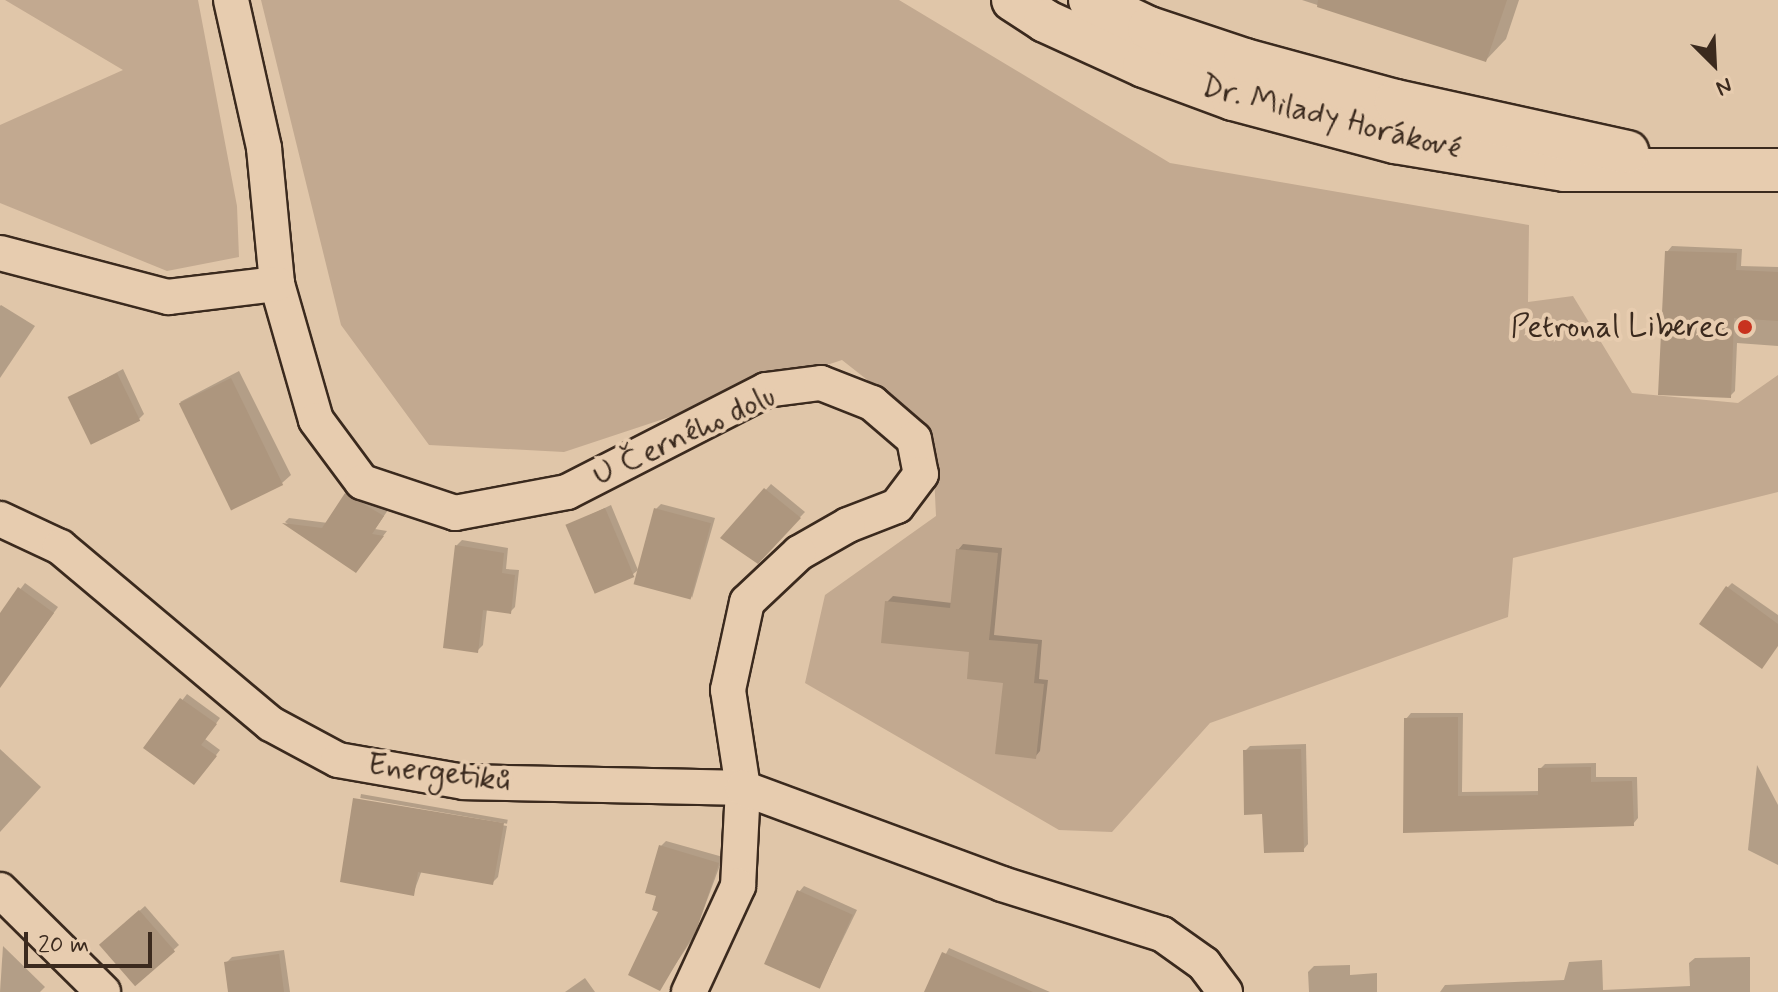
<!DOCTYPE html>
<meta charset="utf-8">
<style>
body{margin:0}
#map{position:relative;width:1778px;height:992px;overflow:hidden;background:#e0c6a9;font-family:Mynerve,sans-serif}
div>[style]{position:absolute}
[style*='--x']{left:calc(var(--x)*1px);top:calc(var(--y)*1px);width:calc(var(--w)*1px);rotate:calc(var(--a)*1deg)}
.green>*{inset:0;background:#c2a990}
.shadow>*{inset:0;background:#0003;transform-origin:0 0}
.building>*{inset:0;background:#ad967e;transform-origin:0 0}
.roads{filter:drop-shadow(2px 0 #3b2a1e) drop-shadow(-2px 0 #3b2a1e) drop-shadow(0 2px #3b2a1e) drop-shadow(0 -2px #3b2a1e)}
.minor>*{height:34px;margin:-17px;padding:0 17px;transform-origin:17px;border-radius:17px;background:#e7ccaf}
.tertiary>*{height:42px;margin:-21px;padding:0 21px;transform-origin:21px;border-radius:21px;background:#e7ccaf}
.dots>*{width:22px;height:22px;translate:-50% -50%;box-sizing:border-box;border:4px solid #e7ccaf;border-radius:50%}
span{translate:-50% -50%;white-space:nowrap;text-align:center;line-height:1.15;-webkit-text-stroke:8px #e7ccaf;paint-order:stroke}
.street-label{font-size:32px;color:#3b2a1e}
.poi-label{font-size:32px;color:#3b2a1e}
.right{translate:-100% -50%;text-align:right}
.north{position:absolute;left:1674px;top:24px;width:80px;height:80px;-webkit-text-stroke:6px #e7ccaf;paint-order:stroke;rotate:156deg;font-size:22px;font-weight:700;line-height:32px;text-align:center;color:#3b2a1e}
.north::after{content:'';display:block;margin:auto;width:28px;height:36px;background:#3b2a1e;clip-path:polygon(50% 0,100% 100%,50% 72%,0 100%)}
.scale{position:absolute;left:24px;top:932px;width:128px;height:36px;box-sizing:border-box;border:4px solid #3b2a1e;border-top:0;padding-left:10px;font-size:24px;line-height:28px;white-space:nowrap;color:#3b2a1e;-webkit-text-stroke:6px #e7ccaf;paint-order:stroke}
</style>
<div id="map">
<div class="green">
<div style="clip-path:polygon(5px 0,198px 0,237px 206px,239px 257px,167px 271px,0 203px,0 125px,123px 70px)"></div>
<div style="clip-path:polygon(261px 0,899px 0,1170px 163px,1529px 225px,1528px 302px,1573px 296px,1632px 393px,1738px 403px,1778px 375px,1778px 492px,1513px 558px,1508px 617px,1210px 723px,1112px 832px,1059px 830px,805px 683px,825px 595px,936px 516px,932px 431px,842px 360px,564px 452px,429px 445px,341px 325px)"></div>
</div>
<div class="shadow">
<div style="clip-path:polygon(1302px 0,1519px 0,1506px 39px,1486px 60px)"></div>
<div style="clip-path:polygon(1672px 246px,1742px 249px,1741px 266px,1778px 267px,1778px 346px,1737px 343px,1735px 391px,1730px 396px,1667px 252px)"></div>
<div style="clip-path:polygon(1px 305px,35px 326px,0 378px,0 306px)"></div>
<div style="clip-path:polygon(123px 369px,144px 414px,139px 419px,69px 398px)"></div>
<div style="clip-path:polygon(239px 371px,291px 475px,282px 483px,180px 402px)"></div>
<div style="clip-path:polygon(771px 484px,805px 512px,758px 561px,723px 538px)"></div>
<div style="clip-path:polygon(352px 489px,388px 510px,375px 529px,387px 531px,356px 570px,285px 522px,289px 518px,328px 523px)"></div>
<div style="clip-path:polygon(661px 504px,715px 518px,692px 598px,656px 509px)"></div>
<div style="clip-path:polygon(611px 505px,638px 570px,632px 575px,567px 526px)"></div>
<div style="clip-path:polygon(462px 540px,508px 548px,506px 569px,519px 570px,515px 607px,510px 612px,487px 609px,483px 645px,477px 651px,457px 545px)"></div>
<div style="clip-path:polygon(963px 544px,1002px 548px,994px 635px,1042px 640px,1039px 679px,1048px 680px,1040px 751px,1035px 757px,1005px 681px,971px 651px,887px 602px,893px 596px,952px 603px,958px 550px)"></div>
<div style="clip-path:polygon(25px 583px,58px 607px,24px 654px,0 646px,0 616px)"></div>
<div style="clip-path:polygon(1732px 583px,1778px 615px,1778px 645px,1727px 588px)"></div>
<div style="clip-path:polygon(187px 694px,220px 718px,205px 739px,220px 750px,199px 777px,146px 748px)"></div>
<div style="clip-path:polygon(1411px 713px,1463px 713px,1462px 792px,1540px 791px,1540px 769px,1545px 764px,1596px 763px,1596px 777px,1637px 777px,1638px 818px,1633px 824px,1405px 831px,1406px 719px)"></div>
<div style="clip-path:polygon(1306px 744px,1308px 844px,1303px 850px,1264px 812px,1245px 751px,1250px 746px)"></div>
<div style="clip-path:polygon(0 749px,41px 787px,0 832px)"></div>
<div style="clip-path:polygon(1757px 765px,1778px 805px,1778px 865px,1748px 850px)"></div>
<div style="left:361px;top:794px;width:149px;height:4px;rotate:10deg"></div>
<div style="clip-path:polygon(355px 799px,507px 826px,498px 877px,492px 883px,422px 870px,413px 894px)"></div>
<div style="clip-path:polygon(666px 841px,723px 857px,693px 938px,659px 989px,661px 846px)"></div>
<div style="clip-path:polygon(804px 886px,857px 910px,820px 986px,799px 892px)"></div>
<div style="clip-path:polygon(145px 906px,179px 945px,136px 984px,107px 940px)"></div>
<div style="clip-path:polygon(3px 946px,45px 987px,40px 992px,0 992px)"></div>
<div style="clip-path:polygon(949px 948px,1050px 992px,926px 992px)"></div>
<div style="clip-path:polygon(284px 950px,290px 992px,230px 992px,226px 963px,232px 957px)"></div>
<div style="clip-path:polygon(1750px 957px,1750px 992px,1440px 992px,1445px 985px,1564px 980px,1569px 962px,1602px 960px,1603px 990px,1690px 986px,1689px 963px,1695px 958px)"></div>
<div style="clip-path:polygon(1350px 965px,1350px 975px,1377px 973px,1377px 992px,1309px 992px,1308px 972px,1314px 966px)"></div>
<div style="clip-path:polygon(585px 978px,595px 992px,565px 992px)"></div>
</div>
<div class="building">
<div style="clip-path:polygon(1318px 0,1507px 0,1486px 62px,1317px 7px)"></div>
<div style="clip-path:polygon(1665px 251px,1737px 253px,1736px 270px,1778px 272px,1778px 321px,1734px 318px,1731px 398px,1658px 395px)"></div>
<div style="left:117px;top:373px;width:53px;height:55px;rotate:64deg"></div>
<div style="left:231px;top:378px;width:119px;height:58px;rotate:64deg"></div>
<div style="clip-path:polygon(764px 488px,801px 518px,758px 564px,720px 538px)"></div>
<div style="clip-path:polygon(345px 493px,384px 516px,372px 534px,384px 536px,356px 573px,282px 523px,322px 528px)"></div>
<div style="left:605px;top:508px;width:75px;height:43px;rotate:67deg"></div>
<div style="left:654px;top:508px;width:59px;height:79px;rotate:15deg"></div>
<div style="clip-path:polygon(455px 545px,504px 553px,502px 573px,515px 575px,511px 614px,483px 610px,478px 653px,443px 648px)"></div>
<div style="clip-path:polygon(956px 549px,998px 553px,989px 640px,1038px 644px,1034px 683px,1044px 684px,1036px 759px,995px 754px,1003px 683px,967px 679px,969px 652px,881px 643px,885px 601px,950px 608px)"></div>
<div style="clip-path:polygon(1726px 586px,1778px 624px,1778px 646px,1762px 669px,1699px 624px)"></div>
<div style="clip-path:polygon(18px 587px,54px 613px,0 688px,0 613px)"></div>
<div style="clip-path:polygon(180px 698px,217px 724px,201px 745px,217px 756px,194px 785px,143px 748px)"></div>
<div style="clip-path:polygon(1458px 717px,1458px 796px,1538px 795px,1538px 768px,1591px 767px,1591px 782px,1632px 781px,1634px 826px,1403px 833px,1404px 718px)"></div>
<div style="clip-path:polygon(1301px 749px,1304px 852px,1264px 853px,1262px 814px,1244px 815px,1243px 750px)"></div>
<div style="clip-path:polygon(353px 798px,504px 823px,493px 885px,418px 872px,414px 896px,340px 882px)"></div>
<div style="clip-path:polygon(659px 845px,719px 863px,697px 928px,660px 991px,628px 975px,658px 912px,652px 910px,656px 896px,645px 893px)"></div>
<div style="left:797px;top:890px;width:61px;height:81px;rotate:24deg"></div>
<div style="left:139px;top:910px;width:55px;height:53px;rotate:49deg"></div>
<div style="clip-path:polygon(942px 952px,1033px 992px,924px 992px)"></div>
<div style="clip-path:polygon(279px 954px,284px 992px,228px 992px,224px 962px)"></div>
</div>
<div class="roads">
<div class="minor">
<div style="--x:231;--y:0;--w:152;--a:77.4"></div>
<div style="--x:264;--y:148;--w:137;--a:84.5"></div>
<div style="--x:277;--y:284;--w:141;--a:74"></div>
<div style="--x:316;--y:420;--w:77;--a:53.4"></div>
<div style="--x:362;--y:482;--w:98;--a:18.4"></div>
<div style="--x:455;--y:513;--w:114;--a:-10.6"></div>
<div style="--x:567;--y:492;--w:224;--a:-27.1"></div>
<div style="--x:766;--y:390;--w:55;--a:-7.3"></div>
<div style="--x:821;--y:383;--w:55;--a:21.4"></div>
<div style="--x:872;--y:403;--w:55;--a:40.6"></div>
<div style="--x:914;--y:439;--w:36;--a:79"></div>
<div style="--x:921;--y:474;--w:40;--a:127"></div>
<div style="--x:897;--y:506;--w:53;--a:158.8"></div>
<div style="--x:848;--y:525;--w:56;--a:150.3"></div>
<div style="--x:799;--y:553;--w:71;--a:136.7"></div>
<div style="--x:747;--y:602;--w:90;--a:102.2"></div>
<div style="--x:728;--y:690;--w:99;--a:81.3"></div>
<div style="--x:743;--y:788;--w:98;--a:92.9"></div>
<div style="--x:738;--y:886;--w:117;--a:114.8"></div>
<div style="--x:0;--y:253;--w:174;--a:14.7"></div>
<div style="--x:168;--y:297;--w:110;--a:-6.8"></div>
<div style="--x:0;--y:519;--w:66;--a:25"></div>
<div style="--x:60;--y:547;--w:275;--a:40"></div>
<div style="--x:271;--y:724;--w:76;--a:28.2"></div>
<div style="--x:338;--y:760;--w:128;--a:9.9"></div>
<div style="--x:464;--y:782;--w:279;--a:1.2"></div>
<div style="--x:743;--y:788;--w:276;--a:20.3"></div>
<div style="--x:1002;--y:884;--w:168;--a:17.4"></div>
<div style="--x:1162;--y:934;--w:52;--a:35.5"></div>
<div style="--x:1204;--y:964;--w:35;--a:53"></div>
<div style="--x:0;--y:890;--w:145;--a:44.7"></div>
</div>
<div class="tertiary">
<div style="--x:1013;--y:0;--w:38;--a:33"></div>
<div style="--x:1045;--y:21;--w:109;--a:24.4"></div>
<div style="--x:1144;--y:66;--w:95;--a:20.3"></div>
<div style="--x:1233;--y:99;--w:168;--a:14.9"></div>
<div style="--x:1395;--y:142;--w:172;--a:9.4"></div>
<div style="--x:1565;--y:170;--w:213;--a:0"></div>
<div style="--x:1090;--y:0;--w:65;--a:25.4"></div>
<div style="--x:1149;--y:28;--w:101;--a:18.4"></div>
<div style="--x:1245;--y:60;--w:156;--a:15.2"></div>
<div style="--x:1396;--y:101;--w:237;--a:12.4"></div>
</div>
</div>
<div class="dots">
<div style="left:1745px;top:327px;background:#c8321e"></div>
</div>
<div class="street-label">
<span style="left:1331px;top:118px;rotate:14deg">Dr. Milady Horákové</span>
<span style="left:684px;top:436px;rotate:-25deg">U Černého dolu</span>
<span style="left:439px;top:773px;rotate:7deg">Energetiků</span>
</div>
<div class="poi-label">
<span class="right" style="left:1729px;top:327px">Petronal Liberec</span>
</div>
<div class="north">N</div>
<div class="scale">20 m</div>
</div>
